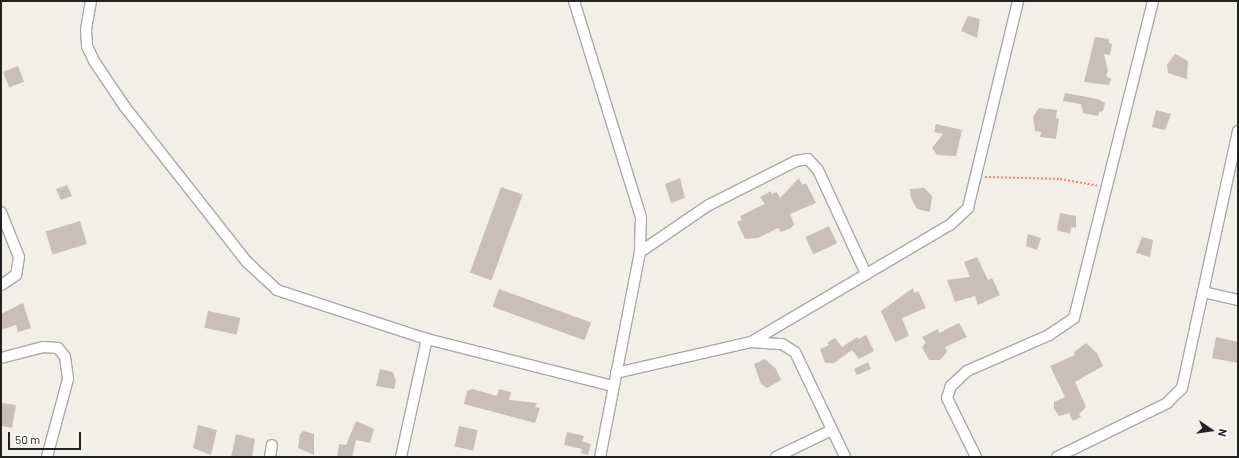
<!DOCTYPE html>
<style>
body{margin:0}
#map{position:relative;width:1239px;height:458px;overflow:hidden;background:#f2efe9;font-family:Barlow,sans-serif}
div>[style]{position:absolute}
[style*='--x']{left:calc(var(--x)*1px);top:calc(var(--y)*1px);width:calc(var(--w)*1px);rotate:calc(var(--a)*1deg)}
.building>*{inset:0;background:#c7bfb8;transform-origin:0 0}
.path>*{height:2px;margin-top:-1px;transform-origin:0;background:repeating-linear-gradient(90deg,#fa8072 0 2px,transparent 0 4px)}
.roads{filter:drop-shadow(1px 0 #a9a9a9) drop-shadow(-1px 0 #a9a9a9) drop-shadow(0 1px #a9a9a9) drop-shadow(0 -1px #a9a9a9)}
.minor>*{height:10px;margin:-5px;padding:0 5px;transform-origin:5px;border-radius:5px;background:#fff}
span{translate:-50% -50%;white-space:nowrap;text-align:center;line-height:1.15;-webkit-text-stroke:4px #fff;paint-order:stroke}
.frame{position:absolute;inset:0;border:2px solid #222;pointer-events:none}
.north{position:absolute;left:1191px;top:410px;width:40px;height:40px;-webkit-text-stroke:3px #fff;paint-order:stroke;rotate:103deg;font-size:11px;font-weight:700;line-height:16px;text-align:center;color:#222}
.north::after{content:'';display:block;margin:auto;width:14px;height:18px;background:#222;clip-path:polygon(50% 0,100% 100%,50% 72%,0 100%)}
.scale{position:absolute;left:8px;top:432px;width:73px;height:18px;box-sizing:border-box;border:2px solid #222;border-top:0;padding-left:5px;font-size:12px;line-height:14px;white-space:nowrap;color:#222;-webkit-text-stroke:3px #fff;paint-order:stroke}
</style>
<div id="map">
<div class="building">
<div style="clip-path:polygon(968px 16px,980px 19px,977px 38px,961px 31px)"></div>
<div style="clip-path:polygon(1095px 37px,1109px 39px,1109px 43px,1112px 44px,1110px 55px,1104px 54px,1108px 71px,1106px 76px,1111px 79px,1109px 85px,1084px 82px)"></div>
<div style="clip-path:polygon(1175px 54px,1188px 61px,1187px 79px,1168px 73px,1167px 65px)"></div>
<div style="left:18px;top:66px;width:17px;height:16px;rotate:69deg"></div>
<div style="clip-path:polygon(1065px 93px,1098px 99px,1105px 103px,1103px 111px,1099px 112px,1098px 116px,1083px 113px,1081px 104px,1063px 101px)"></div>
<div style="clip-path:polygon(1039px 108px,1057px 110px,1056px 118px,1059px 119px,1056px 139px,1040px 137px,1041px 132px,1035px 131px,1033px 117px)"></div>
<div style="clip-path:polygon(1156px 110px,1171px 114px,1165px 130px,1152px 127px)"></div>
<div style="clip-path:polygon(936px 124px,962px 130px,956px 156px,937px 155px,932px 148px,943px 134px,934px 132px)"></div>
<div style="clip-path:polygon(680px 178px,685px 198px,671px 203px,665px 184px)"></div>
<div style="clip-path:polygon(799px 178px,802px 185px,806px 183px,816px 203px,790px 214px,794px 224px,791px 228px,781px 232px,778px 228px,758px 238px,745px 239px,737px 222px,742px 220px,740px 216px,765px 204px,760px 197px,771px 191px,771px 194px,777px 192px,780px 198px)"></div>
<div style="clip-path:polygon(67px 185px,72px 196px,61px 200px,56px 189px)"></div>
<div style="left:501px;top:187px;width:23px;height:91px;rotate:20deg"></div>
<div style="clip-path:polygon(924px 188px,932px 196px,930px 212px,917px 209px,911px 198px,910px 189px)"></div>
<div style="clip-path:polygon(1060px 213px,1076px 216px,1076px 228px,1071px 227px,1070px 234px,1057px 230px)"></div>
<div style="left:80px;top:221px;width:24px;height:36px;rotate:73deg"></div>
<div style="left:829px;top:226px;width:19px;height:26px;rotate:65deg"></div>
<div style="clip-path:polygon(1028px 234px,1041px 238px,1037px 250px,1026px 246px)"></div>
<div style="clip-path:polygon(1142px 237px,1153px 240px,1150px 257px,1136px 253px)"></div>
<div style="clip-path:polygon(977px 257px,988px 280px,992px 278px,1000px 295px,978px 305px,975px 296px,955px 302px,947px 280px,970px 277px,964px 262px)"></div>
<div style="clip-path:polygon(913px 288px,914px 293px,918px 291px,926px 308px,902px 318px,909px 336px,895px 342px,881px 311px)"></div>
<div style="left:499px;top:289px;width:98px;height:19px;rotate:20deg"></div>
<div style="clip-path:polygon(23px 303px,31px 328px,18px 332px,16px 325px,1px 330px,1px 314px)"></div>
<div style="left:208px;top:311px;width:33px;height:17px;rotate:12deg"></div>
<div style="clip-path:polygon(959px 323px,967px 337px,945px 347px,947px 352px,940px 360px,929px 360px,922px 347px,926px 343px,922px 337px,938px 329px,939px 333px)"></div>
<div style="clip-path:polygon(866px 335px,874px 351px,859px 359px,852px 350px,834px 363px,825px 363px,820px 349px,829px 345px,827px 343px,835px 338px,842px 347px,857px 337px,859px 339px)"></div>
<div style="clip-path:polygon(1216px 337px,1238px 342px,1238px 363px,1212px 358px)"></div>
<div style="clip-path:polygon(1086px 343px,1097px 353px,1103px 366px,1075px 382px,1086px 407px,1079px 414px,1081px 417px,1073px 421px,1069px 413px,1059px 416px,1054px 409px,1054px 402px,1065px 397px,1050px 366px,1075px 355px,1074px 352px)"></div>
<div style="clip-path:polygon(765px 359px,776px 369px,781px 380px,767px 388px,761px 384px,754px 364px)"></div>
<div style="clip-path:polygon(868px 362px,871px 369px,857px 375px,854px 369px)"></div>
<div style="clip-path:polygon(380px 369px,393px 372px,396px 381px,394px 389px,376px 386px)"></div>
<div style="clip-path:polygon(472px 389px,497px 396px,499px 389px,511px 392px,509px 400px,537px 403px,535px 407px,540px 408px,535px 423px,464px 404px,467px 391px)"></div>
<div style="clip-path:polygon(2px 403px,16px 405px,12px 428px,1px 426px)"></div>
<div style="clip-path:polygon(356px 421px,374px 429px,370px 443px,356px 440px,352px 457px,337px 457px,339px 444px,346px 445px)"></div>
<div style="clip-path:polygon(198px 425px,217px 430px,211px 455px,193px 448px)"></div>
<div style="left:459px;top:426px;width:19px;height:21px;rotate:12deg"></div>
<div style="clip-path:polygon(303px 431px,314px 434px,314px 455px,298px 448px,300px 434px)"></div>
<div style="clip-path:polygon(567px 432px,584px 436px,582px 441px,591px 444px,588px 455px,581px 453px,582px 449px,564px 445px)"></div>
<div style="clip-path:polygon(236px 434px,255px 439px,252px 457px,231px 457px)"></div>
</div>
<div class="path">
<div style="--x:985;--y:177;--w:75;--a:1.5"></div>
<div style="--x:1060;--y:179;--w:39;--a:10"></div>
</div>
<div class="roads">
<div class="minor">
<div style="--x:91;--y:1;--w:29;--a:100"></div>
<div style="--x:86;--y:30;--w:16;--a:86"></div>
<div style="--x:87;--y:46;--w:17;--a:65"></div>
<div style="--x:94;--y:61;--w:55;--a:56"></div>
<div style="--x:125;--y:107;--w:197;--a:51.8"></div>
<div style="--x:247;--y:262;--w:41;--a:43"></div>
<div style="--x:277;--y:290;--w:158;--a:18.1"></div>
<div style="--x:427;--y:339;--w:192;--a:14.2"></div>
<div style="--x:574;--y:1;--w:227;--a:72.8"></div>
<div style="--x:641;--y:218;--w:34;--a:92"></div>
<div style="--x:640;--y:252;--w:209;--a:101"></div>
<div style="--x:1;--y:212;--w:48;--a:68.2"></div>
<div style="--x:19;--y:257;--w:18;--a:99"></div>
<div style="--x:16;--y:275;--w:18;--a:146"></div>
<div style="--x:640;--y:252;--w:83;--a:-34.3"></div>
<div style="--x:709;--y:205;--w:97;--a:-26.8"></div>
<div style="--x:796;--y:161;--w:12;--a:-9"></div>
<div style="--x:808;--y:159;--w:15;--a:48"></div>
<div style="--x:818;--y:170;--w:115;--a:65.2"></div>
<div style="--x:1203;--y:292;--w:36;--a:13"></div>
<div style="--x:751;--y:342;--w:231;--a:-30.5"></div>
<div style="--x:950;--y:225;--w:25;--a:-43"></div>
<div style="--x:968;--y:208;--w:213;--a:-76.4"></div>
<div style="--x:1;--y:358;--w:43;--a:-14.7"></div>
<div style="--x:43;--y:347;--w:15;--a:4"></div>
<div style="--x:58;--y:348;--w:11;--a:52"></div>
<div style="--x:65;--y:357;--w:22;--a:82"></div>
<div style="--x:68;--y:379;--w:81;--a:105.1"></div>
<div style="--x:616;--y:373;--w:139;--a:-12.9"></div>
<div style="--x:751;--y:342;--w:31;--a:4"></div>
<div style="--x:782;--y:344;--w:15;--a:32"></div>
<div style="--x:795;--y:352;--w:116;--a:64.5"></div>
<div style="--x:270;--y:457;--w:12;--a:-81"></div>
<div style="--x:401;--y:457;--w:121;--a:-77.6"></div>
<div style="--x:776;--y:457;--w:62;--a:-25.7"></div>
<div style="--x:976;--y:457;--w:66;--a:-116.2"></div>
<div style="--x:947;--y:398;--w:13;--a:-72"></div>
<div style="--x:951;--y:386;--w:22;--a:-43"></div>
<div style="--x:967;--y:371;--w:90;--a:-23.7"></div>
<div style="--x:1049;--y:335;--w:30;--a:-34"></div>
<div style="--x:1074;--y:318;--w:327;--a:-76"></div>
<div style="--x:1057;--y:457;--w:123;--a:-26.1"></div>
<div style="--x:1167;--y:403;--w:21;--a:-45"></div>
<div style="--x:1182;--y:388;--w:263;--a:-77.7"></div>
</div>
</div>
<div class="frame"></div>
<div class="north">N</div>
<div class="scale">50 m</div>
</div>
